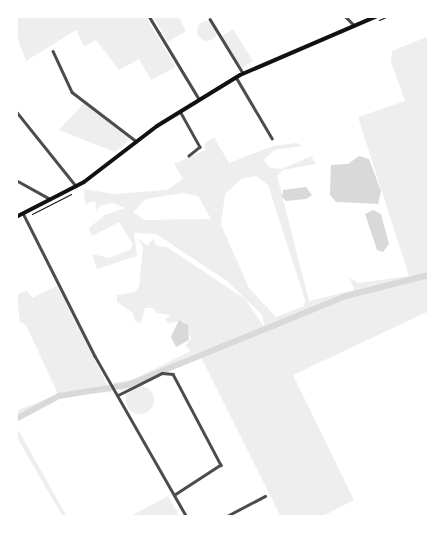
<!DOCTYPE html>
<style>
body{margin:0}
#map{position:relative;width:445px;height:533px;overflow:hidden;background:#fff;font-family:"Noto Sans",sans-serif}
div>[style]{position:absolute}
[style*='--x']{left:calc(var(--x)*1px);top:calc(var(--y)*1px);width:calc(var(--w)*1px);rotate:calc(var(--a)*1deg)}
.green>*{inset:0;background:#eee;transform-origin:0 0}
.round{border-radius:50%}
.water>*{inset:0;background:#d9d9d9}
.canal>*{height:5.5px;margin:-2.75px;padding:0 2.75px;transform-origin:2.75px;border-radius:2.75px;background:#d9d9d9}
.path>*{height:1px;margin:-0.5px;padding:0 0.5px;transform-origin:0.5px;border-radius:0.5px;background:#111}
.minor>*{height:2.5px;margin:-1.25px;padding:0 1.25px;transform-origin:1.25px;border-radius:1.25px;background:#4c4c4c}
.secondary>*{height:4px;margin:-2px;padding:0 2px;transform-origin:2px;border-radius:2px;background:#111}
span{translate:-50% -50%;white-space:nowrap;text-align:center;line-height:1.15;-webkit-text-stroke:4px #fff;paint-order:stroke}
.frame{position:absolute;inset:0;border:18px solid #fff;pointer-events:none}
</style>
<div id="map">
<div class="green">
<div style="clip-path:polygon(16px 16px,145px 16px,176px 67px,151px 80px,139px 59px,119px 70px,96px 40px,84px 46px,76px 30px,26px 61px,16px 34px)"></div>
<div style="clip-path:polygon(153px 16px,178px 16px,186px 31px,168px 42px)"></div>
<div class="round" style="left:197px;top:21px;width:20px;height:20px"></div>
<div style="left:233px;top:29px;width:38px;height:13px;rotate:58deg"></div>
<div style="clip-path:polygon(evenodd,429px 36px,429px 311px,293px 375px,354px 500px,321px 517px,281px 517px,199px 353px,121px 391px,113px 383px,134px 379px,191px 351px,185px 346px,191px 339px,184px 321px,168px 323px,165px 319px,171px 315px,157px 313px,153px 308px,145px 308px,141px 323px,135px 321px,133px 313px,117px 302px,117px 295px,135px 292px,139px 286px,143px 247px,137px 237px,147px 246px,153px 239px,157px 246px,167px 247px,245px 299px,265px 328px,262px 315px,227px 281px,156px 234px,134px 233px,137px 256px,97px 269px,92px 254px,109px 258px,130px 250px,133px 244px,119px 222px,92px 236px,89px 228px,105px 215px,125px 208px,113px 203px,99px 206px,97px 213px,95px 201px,85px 204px,84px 189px,114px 194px,167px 190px,183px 179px,174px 164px,205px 150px,204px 144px,214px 137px,229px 163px,273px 146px,297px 143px,302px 146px,274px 150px,264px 160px,270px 168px,282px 169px,311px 156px,316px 164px,283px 170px,277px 176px,309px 301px,354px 290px,350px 278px,358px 283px,409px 276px,358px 117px,405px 101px,391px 62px,392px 51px,429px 36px,256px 176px,268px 185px,305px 300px,304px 306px,276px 317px,249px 288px,221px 225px,225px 194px,241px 179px,256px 176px,429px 36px,184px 193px,198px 196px,211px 219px,144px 220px,133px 212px,146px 199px,184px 193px)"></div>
<div style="clip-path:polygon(84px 103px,130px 140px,115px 152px,59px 130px)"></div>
<div style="clip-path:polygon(57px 286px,111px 392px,64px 396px,16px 420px,16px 411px,58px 394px,26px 325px,20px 322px,16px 295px,27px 290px,32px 298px)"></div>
<div class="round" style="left:126px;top:386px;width:28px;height:28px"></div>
<div style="clip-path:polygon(16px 426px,67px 517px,63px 517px,16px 436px)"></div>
<div style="clip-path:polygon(168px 496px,180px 517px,131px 517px,131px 516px)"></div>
</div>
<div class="water">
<div style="clip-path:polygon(359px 156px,369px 159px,381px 191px,378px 204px,336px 202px,330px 195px,331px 165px,348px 164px)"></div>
<div style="clip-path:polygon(306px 187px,312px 195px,306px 199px,286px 201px,282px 197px,283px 190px)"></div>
<div style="clip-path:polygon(373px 210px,381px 214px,389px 244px,383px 252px,377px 250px,365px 214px)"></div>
<div style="clip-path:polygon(179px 320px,188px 325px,189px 340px,176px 347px,171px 337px)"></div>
</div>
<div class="canal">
<div style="--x:16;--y:419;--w:49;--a:-28.1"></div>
<div style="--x:59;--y:396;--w:70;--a:-9.1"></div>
<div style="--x:128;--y:385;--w:235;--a:-22.2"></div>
<div style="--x:346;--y:296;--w:86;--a:-14.2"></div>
</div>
<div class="path">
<div style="--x:379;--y:20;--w:10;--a:-24"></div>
<div style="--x:32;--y:214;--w:44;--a:-27.1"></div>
</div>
<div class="minor">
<div style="--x:149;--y:16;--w:97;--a:58.9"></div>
<div style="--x:345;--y:16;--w:13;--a:45"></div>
<div style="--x:210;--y:19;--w:63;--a:58.6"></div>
<div style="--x:53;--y:51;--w:45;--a:65.1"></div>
<div style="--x:72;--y:92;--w:81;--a:37.4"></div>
<div style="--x:236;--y:77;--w:71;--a:59.5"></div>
<div style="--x:16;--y:111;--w:96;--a:51.3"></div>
<div style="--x:180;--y:111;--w:41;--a:60.9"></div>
<div style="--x:200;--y:147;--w:14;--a:141"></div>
<div style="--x:16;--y:180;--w:39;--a:29"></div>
<div style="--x:23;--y:213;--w:160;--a:63.3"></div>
<div style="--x:95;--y:356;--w:185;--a:60.3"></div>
<div style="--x:118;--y:395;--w:49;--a:-26.6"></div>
<div style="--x:162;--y:373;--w:11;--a:5"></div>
<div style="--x:173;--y:374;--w:103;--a:62.2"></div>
<div style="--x:221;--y:465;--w:55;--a:146.9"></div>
<div style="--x:225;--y:517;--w:45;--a:-27.7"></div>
</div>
<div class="secondary">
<div style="--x:16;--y:217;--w:76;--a:-27.2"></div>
<div style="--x:84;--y:182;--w:92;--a:-37.5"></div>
<div style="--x:157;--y:126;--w:97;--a:-31.6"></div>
<div style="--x:240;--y:75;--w:149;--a:-23.3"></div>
</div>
<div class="frame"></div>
</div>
